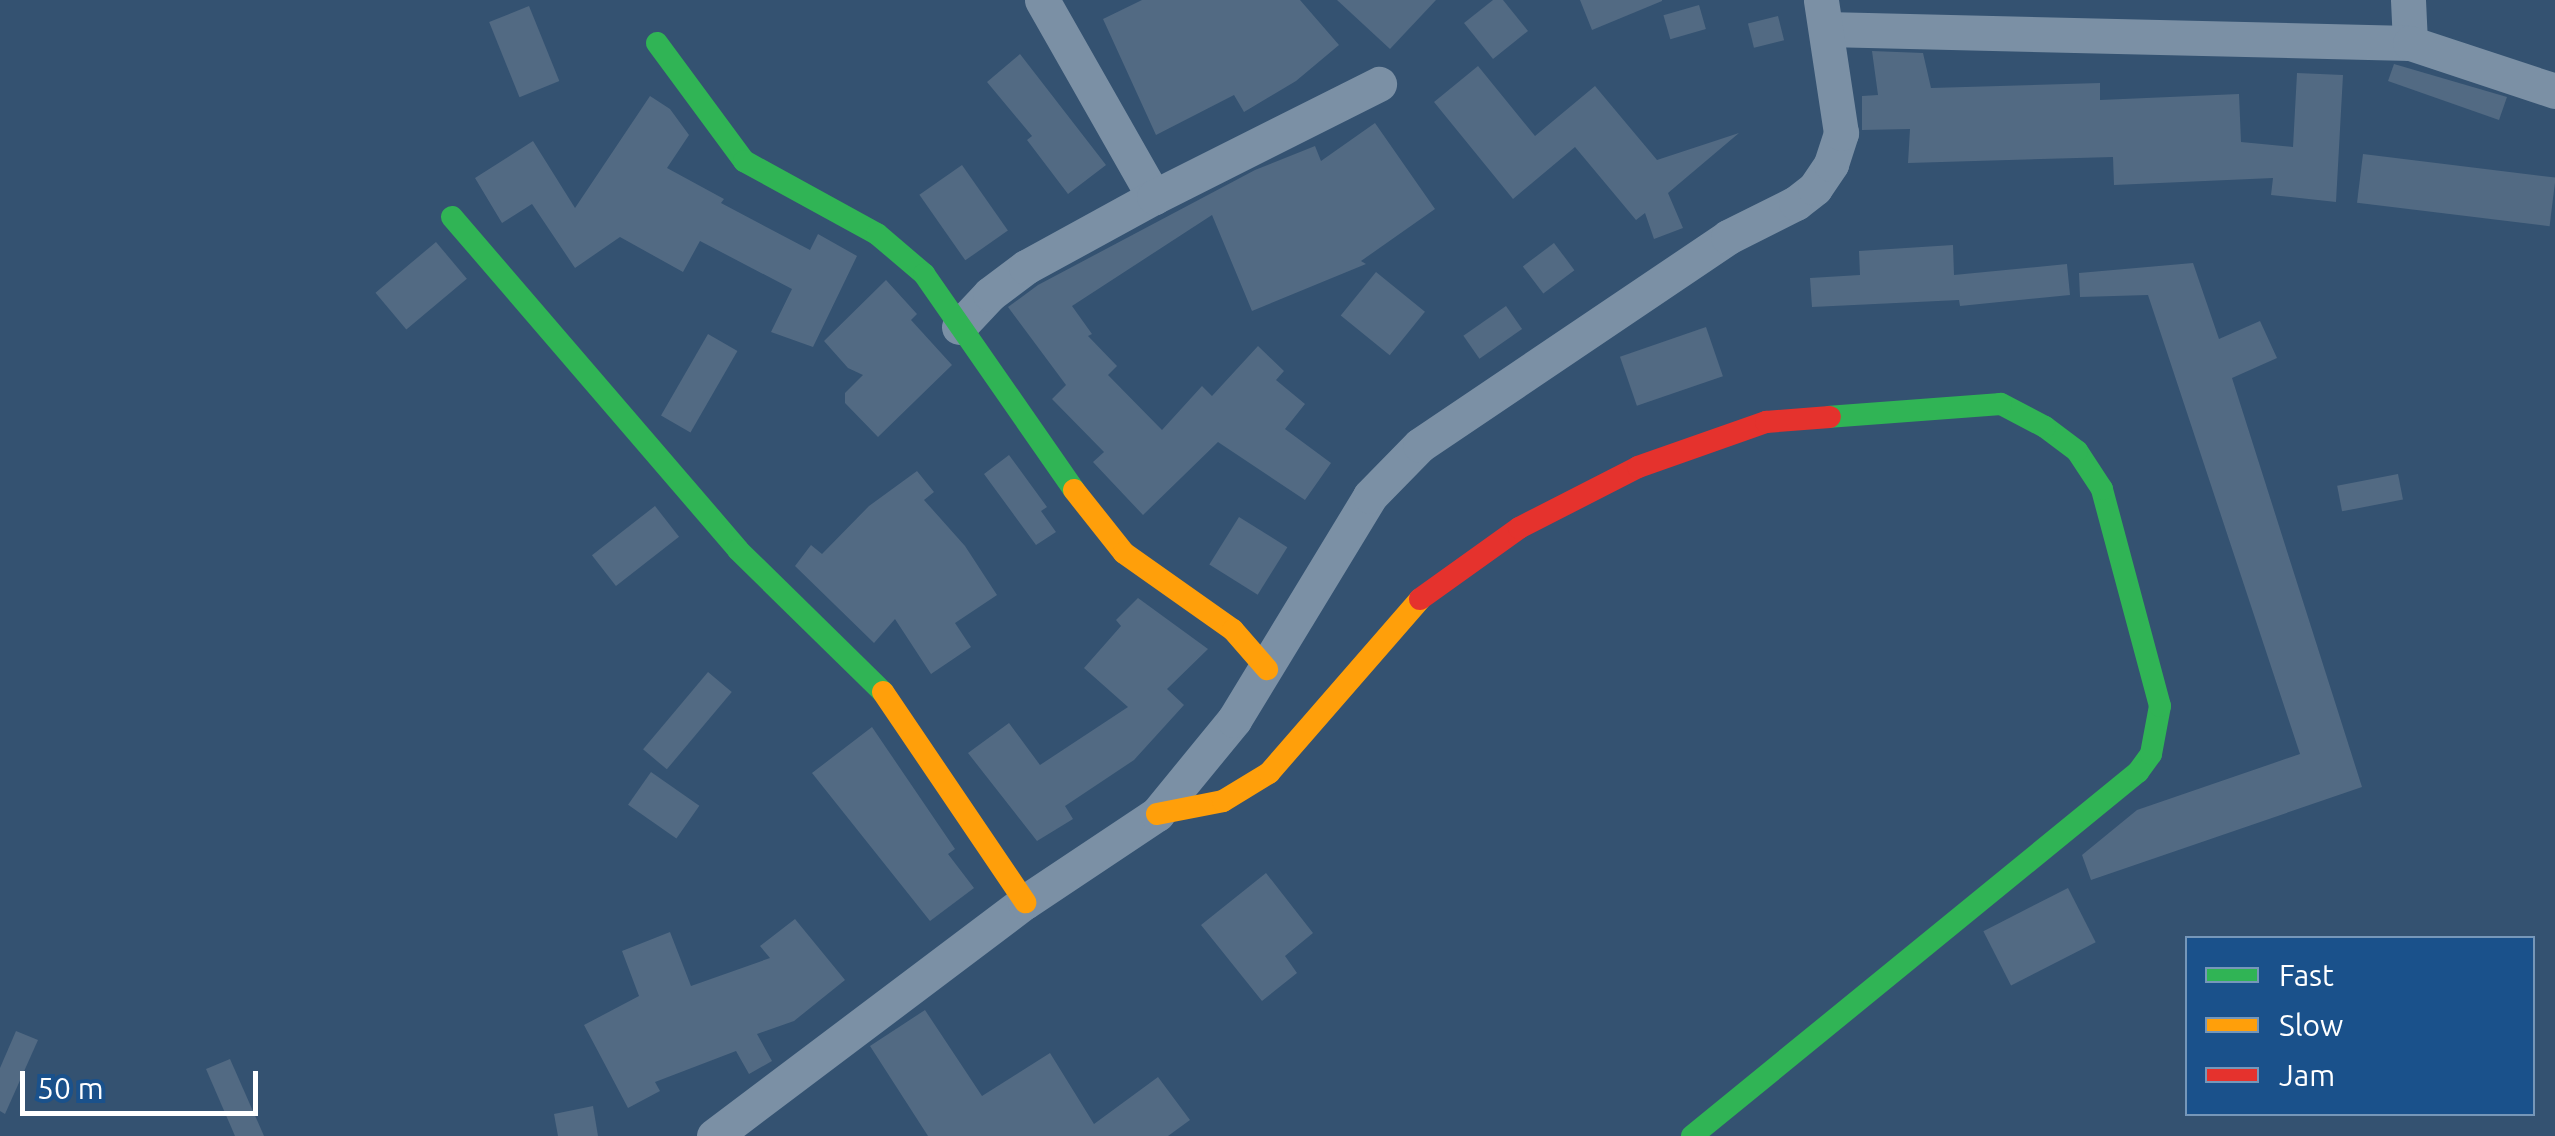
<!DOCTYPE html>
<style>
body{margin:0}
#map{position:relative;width:2555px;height:1136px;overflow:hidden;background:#345271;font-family:Ubuntu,sans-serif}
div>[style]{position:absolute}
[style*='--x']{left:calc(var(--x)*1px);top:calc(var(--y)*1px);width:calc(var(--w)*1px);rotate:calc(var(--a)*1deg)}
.building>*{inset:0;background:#526a83;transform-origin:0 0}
.street>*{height:35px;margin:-17.5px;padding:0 17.5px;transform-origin:17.5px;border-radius:17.5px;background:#7b90a5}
.fast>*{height:22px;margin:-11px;padding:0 11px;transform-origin:11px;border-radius:11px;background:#30b455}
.slow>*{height:22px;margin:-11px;padding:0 11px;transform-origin:11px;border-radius:11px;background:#ff9f0a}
.jam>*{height:22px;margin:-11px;padding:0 11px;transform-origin:11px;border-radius:11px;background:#e5322d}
span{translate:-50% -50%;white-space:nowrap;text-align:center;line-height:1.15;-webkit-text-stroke:8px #1a518b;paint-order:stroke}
.legend{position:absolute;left:2185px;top:936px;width:350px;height:180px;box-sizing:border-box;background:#1a518b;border:2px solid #7697b9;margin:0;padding:12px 18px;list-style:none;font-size:30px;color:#fff}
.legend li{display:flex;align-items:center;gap:20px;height:50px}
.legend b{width:50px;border:2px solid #7697b9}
.scale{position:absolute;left:20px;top:1071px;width:238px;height:45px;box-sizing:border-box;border:5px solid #fff;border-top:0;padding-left:12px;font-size:30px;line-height:35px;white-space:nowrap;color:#fff;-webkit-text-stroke:8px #1a518b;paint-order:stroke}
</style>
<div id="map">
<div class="building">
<div style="clip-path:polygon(1142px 0,1300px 0,1339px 45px,1296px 81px,1244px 112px,1234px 95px,1156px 135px,1103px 19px)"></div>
<div style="clip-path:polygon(1337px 0,1436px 0,1390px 49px)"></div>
<div style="clip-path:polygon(1493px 0,1503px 0,1528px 31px,1493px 59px,1464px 23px)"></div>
<div style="clip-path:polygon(1580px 0,1662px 0,1662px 1px,1592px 30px)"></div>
<div style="left:1699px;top:5px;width:25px;height:37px;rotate:74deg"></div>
<div style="left:529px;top:6px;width:81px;height:43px;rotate:68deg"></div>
<div style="left:1778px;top:16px;width:25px;height:31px;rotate:76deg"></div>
<div style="clip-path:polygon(1872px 51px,1923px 53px,1931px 88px,2100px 83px,2100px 100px,2239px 94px,2241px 142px,2293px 147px,2297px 73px,2343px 75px,2336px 202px,2271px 195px,2273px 178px,2114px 185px,2113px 157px,1908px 163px,1910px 129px,1862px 130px,1862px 96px,1878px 95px)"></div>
<div style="clip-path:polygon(1020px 54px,1106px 165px,1068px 194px,1027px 140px,1032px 136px,987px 82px)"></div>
<div style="clip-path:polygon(2394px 64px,2507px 97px,2499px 120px,2388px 81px)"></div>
<div style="clip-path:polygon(1478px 66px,1535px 136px,1595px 86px,1657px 160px,1739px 133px,1668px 193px,1683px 228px,1654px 239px,1645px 213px,1636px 220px,1575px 147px,1513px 199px,1434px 102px)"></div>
<div style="clip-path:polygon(650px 96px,670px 109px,689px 135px,667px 168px,724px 199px,721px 203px,810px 250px,818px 234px,857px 256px,813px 347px,771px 332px,792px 289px,700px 241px,683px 272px,620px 237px,575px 268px,532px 204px,502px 223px,475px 178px,533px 141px,575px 208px)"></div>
<div style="clip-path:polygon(1375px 123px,1435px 209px,1361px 261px,1366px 264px,1252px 311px,1212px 215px,1072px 306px,1092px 334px,1088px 336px,1117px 366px,1108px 375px,1162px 430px,1202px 386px,1212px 396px,1258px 346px,1284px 371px,1276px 380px,1305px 404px,1285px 429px,1331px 463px,1305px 500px,1218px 442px,1143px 515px,1093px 462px,1104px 452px,1052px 399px,1066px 385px,1008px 307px,1038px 285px,1255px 170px,1315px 146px,1321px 161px)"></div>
<div style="left:2363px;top:154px;width:194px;height:49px;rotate:7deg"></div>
<div style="left:962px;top:165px;width:80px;height:52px;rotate:55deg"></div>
<div style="left:436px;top:242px;width:48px;height:79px;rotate:50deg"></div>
<div style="left:1554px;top:243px;width:34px;height:39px;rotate:53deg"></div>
<div style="clip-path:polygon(1953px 245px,1954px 275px,2067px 264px,2070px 295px,1960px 306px,1959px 300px,1812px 307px,1810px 278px,1860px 275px,1859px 251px)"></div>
<div style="clip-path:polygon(2193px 263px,2219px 339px,2260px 321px,2277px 358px,2232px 378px,2362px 787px,2091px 880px,2082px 855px,2137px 810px,2300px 754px,2148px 295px,2080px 297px,2079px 273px)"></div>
<div style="left:1376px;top:272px;width:63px;height:56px;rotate:39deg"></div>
<div style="clip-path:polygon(886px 280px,917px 314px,911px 320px,952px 365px,878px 437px,845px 403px,845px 393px,863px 375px,848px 368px,824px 341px)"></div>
<div style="left:1506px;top:306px;width:28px;height:52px;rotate:55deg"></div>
<div style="left:1706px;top:327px;width:52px;height:91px;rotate:71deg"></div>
<div style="left:708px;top:334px;width:34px;height:94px;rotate:30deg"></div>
<div style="clip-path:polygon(1009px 455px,1047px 507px,1041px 511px,1056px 532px,1036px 545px,984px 474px)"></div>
<div style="clip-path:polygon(917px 471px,934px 492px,924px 500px,965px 546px,997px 595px,955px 623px,971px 647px,931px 674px,895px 619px,874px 643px,795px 566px,811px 545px,822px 554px,869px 506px)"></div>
<div style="left:2398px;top:474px;width:26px;height:62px;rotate:79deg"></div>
<div style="left:655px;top:506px;width:39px;height:80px;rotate:52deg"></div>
<div style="left:1239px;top:517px;width:57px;height:56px;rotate:32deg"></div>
<div style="clip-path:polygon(1138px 598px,1208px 649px,1167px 689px,1184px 705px,1134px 760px,1065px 806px,1073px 819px,1037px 841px,968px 753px,1009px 723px,1040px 765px,1128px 707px,1084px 668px,1121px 626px,1116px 620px)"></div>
<div style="left:708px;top:672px;width:31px;height:101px;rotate:40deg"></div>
<div style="clip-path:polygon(872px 727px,955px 849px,948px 854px,974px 888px,930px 921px,812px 773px)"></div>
<div style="left:651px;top:772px;width:59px;height:40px;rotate:35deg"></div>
<div style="clip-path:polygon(1266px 873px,1313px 933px,1285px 956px,1297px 973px,1262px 1001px,1201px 925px)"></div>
<div style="left:2068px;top:888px;width:61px;height:95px;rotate:63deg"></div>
<div style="clip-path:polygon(795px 919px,845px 980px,794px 1021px,757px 1034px,772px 1061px,749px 1074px,736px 1051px,655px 1082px,660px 1091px,628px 1108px,584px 1025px,639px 996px,622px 951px,670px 932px,691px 986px,770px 958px,760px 946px)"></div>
<div style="clip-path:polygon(925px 1010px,982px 1096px,1050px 1053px,1094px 1124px,1158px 1077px,1190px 1120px,1168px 1136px,928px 1136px,870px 1046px)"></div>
<div style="clip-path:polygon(16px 1031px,38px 1040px,5px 1114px,0 1111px,0 1068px)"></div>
<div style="clip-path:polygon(230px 1059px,264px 1136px,235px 1136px,206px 1069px)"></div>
<div style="clip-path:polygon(593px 1106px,598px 1136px,558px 1136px,554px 1114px)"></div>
</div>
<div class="street">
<div style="--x:1042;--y:0;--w:227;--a:60.4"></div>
<div style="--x:2408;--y:0;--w:43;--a:87.3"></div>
<div style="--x:1826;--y:29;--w:584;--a:1.37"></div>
<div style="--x:2410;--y:43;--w:153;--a:18.3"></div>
<div style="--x:959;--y:327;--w:45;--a:-46.8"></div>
<div style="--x:990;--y:294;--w:45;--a:-36.9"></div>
<div style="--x:1026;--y:267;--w:146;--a:-28.7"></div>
<div style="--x:1154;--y:197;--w:252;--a:-26.7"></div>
<div style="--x:714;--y:1136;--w:389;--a:-37"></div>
<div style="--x:1025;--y:902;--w:159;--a:-33.7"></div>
<div style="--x:1157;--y:814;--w:122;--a:-50.7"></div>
<div style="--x:1234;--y:720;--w:262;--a:-58.7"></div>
<div style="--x:1370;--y:496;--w:71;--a:-45.6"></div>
<div style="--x:1420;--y:445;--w:372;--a:-34"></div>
<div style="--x:1728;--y:237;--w:76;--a:-26.6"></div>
<div style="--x:1796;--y:203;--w:24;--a:-38"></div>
<div style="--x:1815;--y:188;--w:29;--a:-56"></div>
<div style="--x:1831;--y:164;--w:33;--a:-72"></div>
<div style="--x:1841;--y:133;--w:134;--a:-98.6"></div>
</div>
<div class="fast">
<div style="--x:657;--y:43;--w:147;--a:53.6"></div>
<div style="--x:744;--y:161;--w:152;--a:28.8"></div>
<div style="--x:877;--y:234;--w:62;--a:40.4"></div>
<div style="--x:924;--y:274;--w:263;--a:55.2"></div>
<div style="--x:452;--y:217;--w:439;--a:49.3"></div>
<div style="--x:738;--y:550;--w:203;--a:44.4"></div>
<div style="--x:1692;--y:1136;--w:576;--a:-39.22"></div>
<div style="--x:2138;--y:772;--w:22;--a:-54"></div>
<div style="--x:2151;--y:754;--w:49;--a:-79.4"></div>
<div style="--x:2160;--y:706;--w:225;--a:-105"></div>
<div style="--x:2102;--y:489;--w:45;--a:-123.3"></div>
<div style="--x:2077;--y:451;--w:40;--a:-143"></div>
<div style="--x:2045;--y:427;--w:50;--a:-152.4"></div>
<div style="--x:2001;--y:404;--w:171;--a:175.7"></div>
</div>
<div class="slow">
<div style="--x:1074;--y:490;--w:80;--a:51.6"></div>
<div style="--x:1124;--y:553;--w:133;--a:35.2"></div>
<div style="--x:1233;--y:630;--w:52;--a:48.9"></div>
<div style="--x:883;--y:692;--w:254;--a:55.9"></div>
<div style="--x:1157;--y:814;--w:67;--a:-11.1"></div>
<div style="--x:1223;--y:801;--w:54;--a:-31.3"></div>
<div style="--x:1269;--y:773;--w:230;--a:-49"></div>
</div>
<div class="jam">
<div style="--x:1420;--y:599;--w:122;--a:-35.6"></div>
<div style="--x:1519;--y:528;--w:134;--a:-27.1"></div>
<div style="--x:1638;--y:467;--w:136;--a:-19.4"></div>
<div style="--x:1766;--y:422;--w:64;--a:-4.5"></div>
</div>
<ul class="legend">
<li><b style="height:12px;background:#30b455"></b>Fast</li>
<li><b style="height:12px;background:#ff9f0a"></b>Slow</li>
<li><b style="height:12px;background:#e5322d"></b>Jam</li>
</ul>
<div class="scale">50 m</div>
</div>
